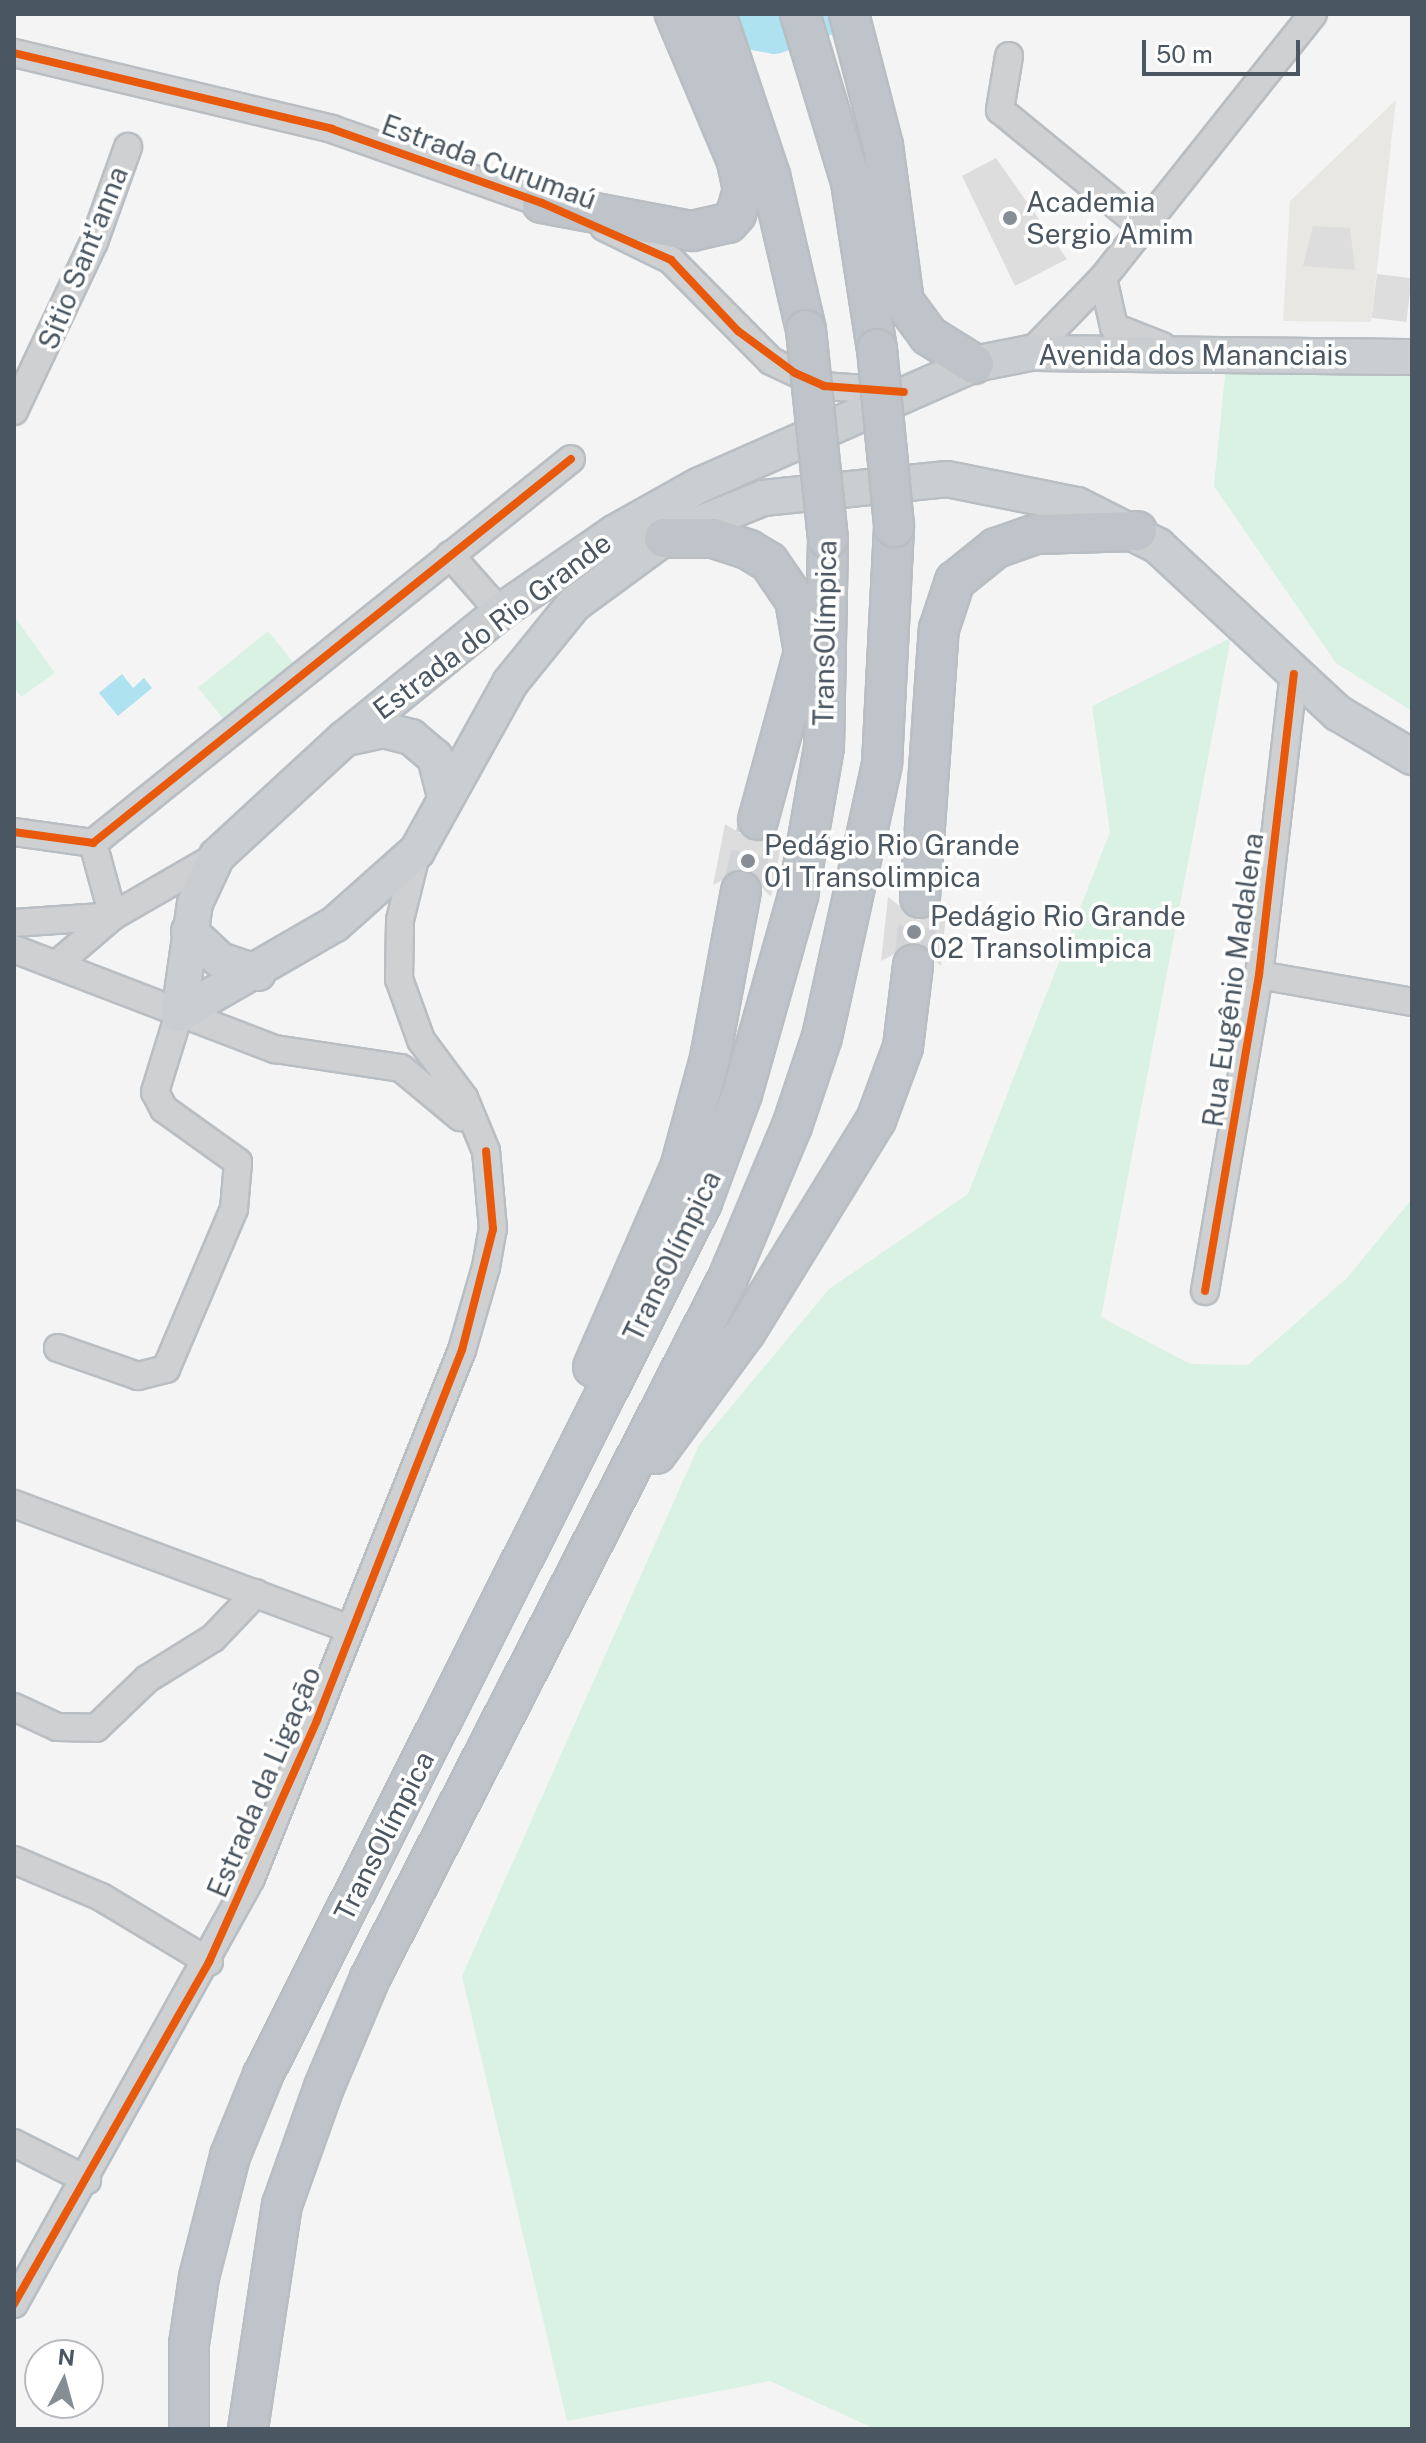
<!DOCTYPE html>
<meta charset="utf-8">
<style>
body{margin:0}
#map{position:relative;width:1426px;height:2443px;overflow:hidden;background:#f4f4f4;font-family:"Public Sans",sans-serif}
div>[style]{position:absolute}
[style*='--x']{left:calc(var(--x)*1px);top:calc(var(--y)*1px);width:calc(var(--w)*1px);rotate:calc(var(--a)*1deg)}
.commercial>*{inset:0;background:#e8e7e3}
.green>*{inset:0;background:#d9f2e3;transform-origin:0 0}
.water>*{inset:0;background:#aee2f0}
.river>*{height:38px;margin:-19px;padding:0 19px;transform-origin:19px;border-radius:19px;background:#aee2f0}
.building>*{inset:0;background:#ddddde;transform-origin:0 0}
.highway-tunnel>*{height:38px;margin-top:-19px;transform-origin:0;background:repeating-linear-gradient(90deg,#d2d4d7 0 38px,transparent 0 57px)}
.roads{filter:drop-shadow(2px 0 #b9bec3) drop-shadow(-2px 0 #b9bec3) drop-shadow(0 2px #b9bec3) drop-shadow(0 -2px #b9bec3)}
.minor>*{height:26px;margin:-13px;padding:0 13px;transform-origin:13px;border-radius:13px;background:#ced0d2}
.major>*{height:34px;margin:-17px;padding:0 17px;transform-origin:17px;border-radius:17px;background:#caced1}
.highway>*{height:38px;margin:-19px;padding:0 19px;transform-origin:19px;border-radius:19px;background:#bec4c9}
.bridges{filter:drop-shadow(2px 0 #b9bec3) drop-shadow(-2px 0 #b9bec3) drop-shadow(0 2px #b9bec3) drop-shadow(0 -2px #b9bec3)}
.highway-bridge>*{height:38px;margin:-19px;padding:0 19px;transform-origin:19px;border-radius:19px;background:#bec4c9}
.cycleway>*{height:8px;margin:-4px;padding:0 4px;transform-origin:4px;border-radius:4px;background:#e8590c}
.dots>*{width:22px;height:22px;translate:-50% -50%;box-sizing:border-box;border:4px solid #fff;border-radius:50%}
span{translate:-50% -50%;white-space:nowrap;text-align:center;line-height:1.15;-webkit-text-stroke:7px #fff;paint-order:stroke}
.street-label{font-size:28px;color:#4a5661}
.poi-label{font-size:28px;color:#4a5661}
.left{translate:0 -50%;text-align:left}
.frame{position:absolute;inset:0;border:16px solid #4a5661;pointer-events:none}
.north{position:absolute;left:24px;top:2339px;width:80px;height:80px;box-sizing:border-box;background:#fff;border:2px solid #b7bbc0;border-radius:50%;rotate:6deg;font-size:22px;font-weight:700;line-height:32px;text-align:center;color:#4a5661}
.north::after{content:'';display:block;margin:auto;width:28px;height:36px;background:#868d94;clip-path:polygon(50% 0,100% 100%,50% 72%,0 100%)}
.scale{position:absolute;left:1142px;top:40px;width:158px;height:36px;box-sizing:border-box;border:4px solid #4a5661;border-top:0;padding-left:10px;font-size:24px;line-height:28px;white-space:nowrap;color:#4a5661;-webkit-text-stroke:6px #fff;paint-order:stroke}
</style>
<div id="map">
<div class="commercial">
<div style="clip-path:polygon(1396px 100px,1371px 322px,1283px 321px,1290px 201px)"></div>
</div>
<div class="green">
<div style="clip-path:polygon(1226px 365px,1412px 376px,1412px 711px,1336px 663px,1214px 486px)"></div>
<div style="clip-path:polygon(14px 616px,55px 673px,21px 697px,14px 687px)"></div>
<div style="left:268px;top:631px;width:53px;height:90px;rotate:51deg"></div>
<div style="clip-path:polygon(1231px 638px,1101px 1317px,1190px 1364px,1248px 1365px,1347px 1278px,1412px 1199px,1412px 2429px,875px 2429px,770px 2381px,567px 2421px,462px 1976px,699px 1445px,829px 1289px,968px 1194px,1110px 832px,1092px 706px)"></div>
</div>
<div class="water">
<div style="clip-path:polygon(122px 674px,133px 688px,144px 678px,152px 688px,118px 716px,99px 693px)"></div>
</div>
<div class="river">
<div style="--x:691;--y:20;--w:85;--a:10.1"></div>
<div style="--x:775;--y:35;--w:62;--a:-19.9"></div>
</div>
<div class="building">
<div style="clip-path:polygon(996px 158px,1067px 259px,1015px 286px,962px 176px)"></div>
<div style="clip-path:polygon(1313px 226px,1350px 228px,1355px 270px,1303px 266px)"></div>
<div style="left:1377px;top:274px;width:35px;height:44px;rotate:7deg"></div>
<div style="clip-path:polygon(725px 824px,753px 841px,783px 836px,771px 897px,744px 869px,713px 885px)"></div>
<div style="clip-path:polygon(888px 897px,918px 920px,947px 903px,941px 966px,915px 943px,881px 961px)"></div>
</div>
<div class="highway-tunnel">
<div style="--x:741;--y:891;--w:73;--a:-76.5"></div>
<div style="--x:913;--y:965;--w:67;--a:-84"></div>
</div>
<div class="roads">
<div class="minor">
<div style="--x:14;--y:53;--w:327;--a:13.4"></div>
<div style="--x:332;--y:129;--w:238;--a:19.4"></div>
<div style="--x:1009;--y:56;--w:55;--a:99.5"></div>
<div style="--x:1000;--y:110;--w:185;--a:39.3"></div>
<div style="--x:604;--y:227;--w:75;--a:26.2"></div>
<div style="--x:671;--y:260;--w:142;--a:45.3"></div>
<div style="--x:771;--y:361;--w:59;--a:25.3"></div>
<div style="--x:824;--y:386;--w:73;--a:3.9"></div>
<div style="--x:1103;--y:278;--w:50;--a:77.3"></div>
<div style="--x:1114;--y:327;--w:52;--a:21.6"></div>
<div style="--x:1030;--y:353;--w:105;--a:-45.8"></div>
<div style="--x:1103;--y:278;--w:337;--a:-51.5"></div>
<div style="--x:14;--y:411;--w:187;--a:-64.7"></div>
<div style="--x:94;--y:242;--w:101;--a:-70.3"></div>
<div style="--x:450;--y:555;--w:76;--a:48.7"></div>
<div style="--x:14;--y:832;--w:80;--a:7.9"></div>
<div style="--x:93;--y:843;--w:613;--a:-38.78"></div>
<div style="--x:93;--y:843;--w:76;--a:74.7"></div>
<div style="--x:14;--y:923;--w:99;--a:-4"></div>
<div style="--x:113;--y:916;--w:120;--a:-30"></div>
<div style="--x:14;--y:949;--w:280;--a:21"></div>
<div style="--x:275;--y:1049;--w:127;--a:8.6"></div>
<div style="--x:401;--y:1068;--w:77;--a:39.7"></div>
<div style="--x:57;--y:964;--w:74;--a:-40.6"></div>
<div style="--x:1259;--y:975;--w:155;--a:10"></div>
<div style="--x:1205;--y:1291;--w:321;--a:-80.3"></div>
<div style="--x:1259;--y:975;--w:303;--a:-83.4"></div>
<div style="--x:58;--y:1348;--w:85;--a:19.3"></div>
<div style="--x:138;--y:1376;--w:29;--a:-14"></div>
<div style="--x:166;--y:1369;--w:174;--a:-67"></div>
<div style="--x:234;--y:1209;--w:47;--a:-85.1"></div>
<div style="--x:238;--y:1162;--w:91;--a:-144.4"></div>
<div style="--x:164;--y:1109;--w:19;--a:-118"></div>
<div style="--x:155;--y:1092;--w:82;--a:-72.9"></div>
<div style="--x:14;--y:1504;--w:358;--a:20.4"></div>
<div style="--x:14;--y:1707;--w:47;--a:24.9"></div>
<div style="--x:57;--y:1727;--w:39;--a:1"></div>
<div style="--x:96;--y:1728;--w:71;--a:-43.9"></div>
<div style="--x:147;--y:1679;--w:78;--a:-31.8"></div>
<div style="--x:213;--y:1638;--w:62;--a:-46.3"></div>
<div style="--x:14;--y:1860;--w:95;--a:23"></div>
<div style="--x:101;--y:1897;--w:126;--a:31"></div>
<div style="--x:14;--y:2143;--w:82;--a:26.9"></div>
<div style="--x:14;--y:2304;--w:487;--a:-60.9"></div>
<div style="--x:251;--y:1878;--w:569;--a:-68.22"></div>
<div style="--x:462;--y:1350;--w:86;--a:-73.9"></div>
<div style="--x:486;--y:1267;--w:39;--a:-80"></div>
<div style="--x:493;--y:1229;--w:78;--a:-95.1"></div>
<div style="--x:486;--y:1151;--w:57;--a:-112.5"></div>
<div style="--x:464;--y:1098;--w:72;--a:-126.6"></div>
<div style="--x:421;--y:1040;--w:65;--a:-109.8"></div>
<div style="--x:399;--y:979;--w:59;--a:-89"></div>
<div style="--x:400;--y:920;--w:71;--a:-76.2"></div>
</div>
<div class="major">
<div style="--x:346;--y:738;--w:38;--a:-12"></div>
<div style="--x:383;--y:730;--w:29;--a:14"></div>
<div style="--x:411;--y:737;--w:31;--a:40"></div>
<div style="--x:435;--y:757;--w:40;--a:75.6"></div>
<div style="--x:189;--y:931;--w:42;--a:43.1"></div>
<div style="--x:220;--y:960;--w:40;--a:18.9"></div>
<div style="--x:179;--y:1014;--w:180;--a:-30"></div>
<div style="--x:335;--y:924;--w:110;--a:-41.7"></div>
<div style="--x:417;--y:851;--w:192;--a:-61"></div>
<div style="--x:510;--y:683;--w:102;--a:-51"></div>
<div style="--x:574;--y:604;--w:112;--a:-36.3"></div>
<div style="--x:664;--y:538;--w:107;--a:-22"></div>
<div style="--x:763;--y:498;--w:185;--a:-5.9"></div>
<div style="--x:947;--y:479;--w:133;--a:11.3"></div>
<div style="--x:1077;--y:505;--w:91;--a:26.8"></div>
<div style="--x:1158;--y:546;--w:246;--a:42.9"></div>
<div style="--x:1338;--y:713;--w:86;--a:30.7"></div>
<div style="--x:179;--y:1014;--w:112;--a:-81.8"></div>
<div style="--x:195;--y:903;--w:52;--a:-64.9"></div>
<div style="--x:217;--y:856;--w:173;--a:-42.7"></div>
<div style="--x:344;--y:739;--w:201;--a:-39.1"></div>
<div style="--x:500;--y:612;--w:139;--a:-34.7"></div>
<div style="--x:614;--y:533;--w:98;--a:-29.2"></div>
<div style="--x:700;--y:485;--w:300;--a:-23.8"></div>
<div style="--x:974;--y:364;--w:57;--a:-11.1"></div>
<div style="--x:1030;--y:353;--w:382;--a:0.6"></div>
</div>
<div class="highway">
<div style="--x:716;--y:14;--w:170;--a:71.5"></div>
<div style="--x:770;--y:175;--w:159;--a:76.9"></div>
<div style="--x:800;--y:14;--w:176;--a:73.1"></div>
<div style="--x:851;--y:182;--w:169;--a:81.2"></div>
<div style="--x:849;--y:14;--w:135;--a:75.5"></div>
<div style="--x:883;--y:145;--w:158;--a:82.4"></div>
<div style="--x:904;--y:302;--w:42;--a:53.7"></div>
<div style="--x:929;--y:336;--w:53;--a:31.9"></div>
<div style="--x:542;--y:203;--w:153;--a:10.6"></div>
<div style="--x:692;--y:231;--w:37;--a:-13"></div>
<div style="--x:728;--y:223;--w:12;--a:-48"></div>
<div style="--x:736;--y:214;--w:25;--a:-74"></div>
<div style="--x:743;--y:190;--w:30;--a:-102"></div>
<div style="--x:737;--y:161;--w:160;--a:-112.9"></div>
<div style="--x:664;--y:538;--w:49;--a:0"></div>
<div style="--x:713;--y:538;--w:38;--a:18"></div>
<div style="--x:749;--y:550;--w:23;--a:31"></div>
<div style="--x:769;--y:562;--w:46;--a:55.6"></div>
<div style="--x:795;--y:600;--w:53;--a:80.2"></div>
<div style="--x:804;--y:652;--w:174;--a:105.3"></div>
<div style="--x:920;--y:898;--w:270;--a:-86"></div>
<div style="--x:939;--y:629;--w:51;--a:-71.6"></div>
<div style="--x:955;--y:581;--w:53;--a:-38.8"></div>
<div style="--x:996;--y:548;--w:42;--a:-19.3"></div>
<div style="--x:1036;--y:534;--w:101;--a:-1.7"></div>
<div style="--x:593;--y:1367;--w:217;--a:-66.4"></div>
<div style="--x:680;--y:1168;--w:114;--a:-74.7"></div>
<div style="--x:710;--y:1058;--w:170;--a:-79.5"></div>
<div style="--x:656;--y:1454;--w:152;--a:-53.8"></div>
<div style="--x:746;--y:1331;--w:248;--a:-58.4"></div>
<div style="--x:876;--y:1120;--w:78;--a:-69.7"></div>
<div style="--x:903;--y:1047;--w:83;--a:-83"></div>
<div style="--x:189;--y:2429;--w:85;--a:-90"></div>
<div style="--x:189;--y:2344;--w:68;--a:-81.5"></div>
<div style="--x:199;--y:2277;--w:125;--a:-75.6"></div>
<div style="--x:230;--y:2156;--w:87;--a:-67.8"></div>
<div style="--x:263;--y:2075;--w:977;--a:-63.3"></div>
<div style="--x:702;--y:1202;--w:115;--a:-69.7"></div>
<div style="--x:742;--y:1094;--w:206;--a:-74.2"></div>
<div style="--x:798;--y:896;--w:151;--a:-80.1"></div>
<div style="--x:824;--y:747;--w:208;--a:-88.9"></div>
<div style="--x:248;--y:2429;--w:227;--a:-81.4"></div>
<div style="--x:282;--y:2205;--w:125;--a:-70.4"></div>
<div style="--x:324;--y:2087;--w:118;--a:-67.1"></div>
<div style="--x:370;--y:1978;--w:786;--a:-62.91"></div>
<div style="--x:728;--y:1278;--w:165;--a:-67.2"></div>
<div style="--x:792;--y:1126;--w:94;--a:-71.4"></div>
<div style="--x:822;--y:1037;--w:280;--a:-77.6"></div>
<div style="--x:882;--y:764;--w:237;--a:-87.1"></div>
</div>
</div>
<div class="bridges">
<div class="highway-bridge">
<div style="--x:806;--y:330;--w:210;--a:84"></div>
<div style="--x:877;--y:349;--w:179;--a:84.5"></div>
</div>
</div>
<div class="cycleway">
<div style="--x:14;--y:53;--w:327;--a:13.4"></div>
<div style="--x:332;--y:129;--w:223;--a:19.4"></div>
<div style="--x:542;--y:203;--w:141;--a:23.8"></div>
<div style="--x:671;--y:260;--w:98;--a:46.7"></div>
<div style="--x:738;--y:331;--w:71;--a:36.4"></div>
<div style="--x:795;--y:373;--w:32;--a:24"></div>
<div style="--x:824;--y:386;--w:80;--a:4.3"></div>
<div style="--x:14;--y:832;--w:80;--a:7.9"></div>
<div style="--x:93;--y:843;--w:613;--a:-38.78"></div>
<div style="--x:1205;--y:1291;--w:321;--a:-80.3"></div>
<div style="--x:1259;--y:975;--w:303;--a:-83.4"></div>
<div style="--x:14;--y:2304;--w:394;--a:-60.3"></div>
<div style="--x:209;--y:1962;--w:265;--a:-65.9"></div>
<div style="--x:317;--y:1720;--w:397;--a:-68.6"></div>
<div style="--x:462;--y:1350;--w:125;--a:-75.6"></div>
<div style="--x:493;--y:1229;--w:78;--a:-95.1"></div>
</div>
<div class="dots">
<div style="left:1010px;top:218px;background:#868d94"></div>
<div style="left:748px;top:861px;background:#868d94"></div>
<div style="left:914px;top:932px;background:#868d94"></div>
</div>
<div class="street-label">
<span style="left:489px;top:162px;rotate:20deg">Estrada Curumaú</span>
<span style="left:83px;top:258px;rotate:-68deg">Sítio Sant'anna</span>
<span style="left:1193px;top:355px">Avenida dos Mananciais</span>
<span style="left:492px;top:626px;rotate:-37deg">Estrada do Rio Grande</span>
<span style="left:825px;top:633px;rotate:-89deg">TransOlímpica</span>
<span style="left:1233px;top:980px;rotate:-82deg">Rua Eugênio Madalena</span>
<span style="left:672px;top:1256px;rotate:-64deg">TransOlímpica</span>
<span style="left:264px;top:1782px;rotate:-67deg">Estrada da Ligação</span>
<span style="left:384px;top:1836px;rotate:-63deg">TransOlímpica</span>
</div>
<div class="poi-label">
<span class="left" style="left:1026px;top:218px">Academia<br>Sergio Amim</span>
<span class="left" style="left:764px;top:861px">Pedágio Rio Grande<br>01 Transolimpica</span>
<span class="left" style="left:930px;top:932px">Pedágio Rio Grande<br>02 Transolimpica</span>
</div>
<div class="frame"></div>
<div class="north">N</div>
<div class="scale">50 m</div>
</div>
